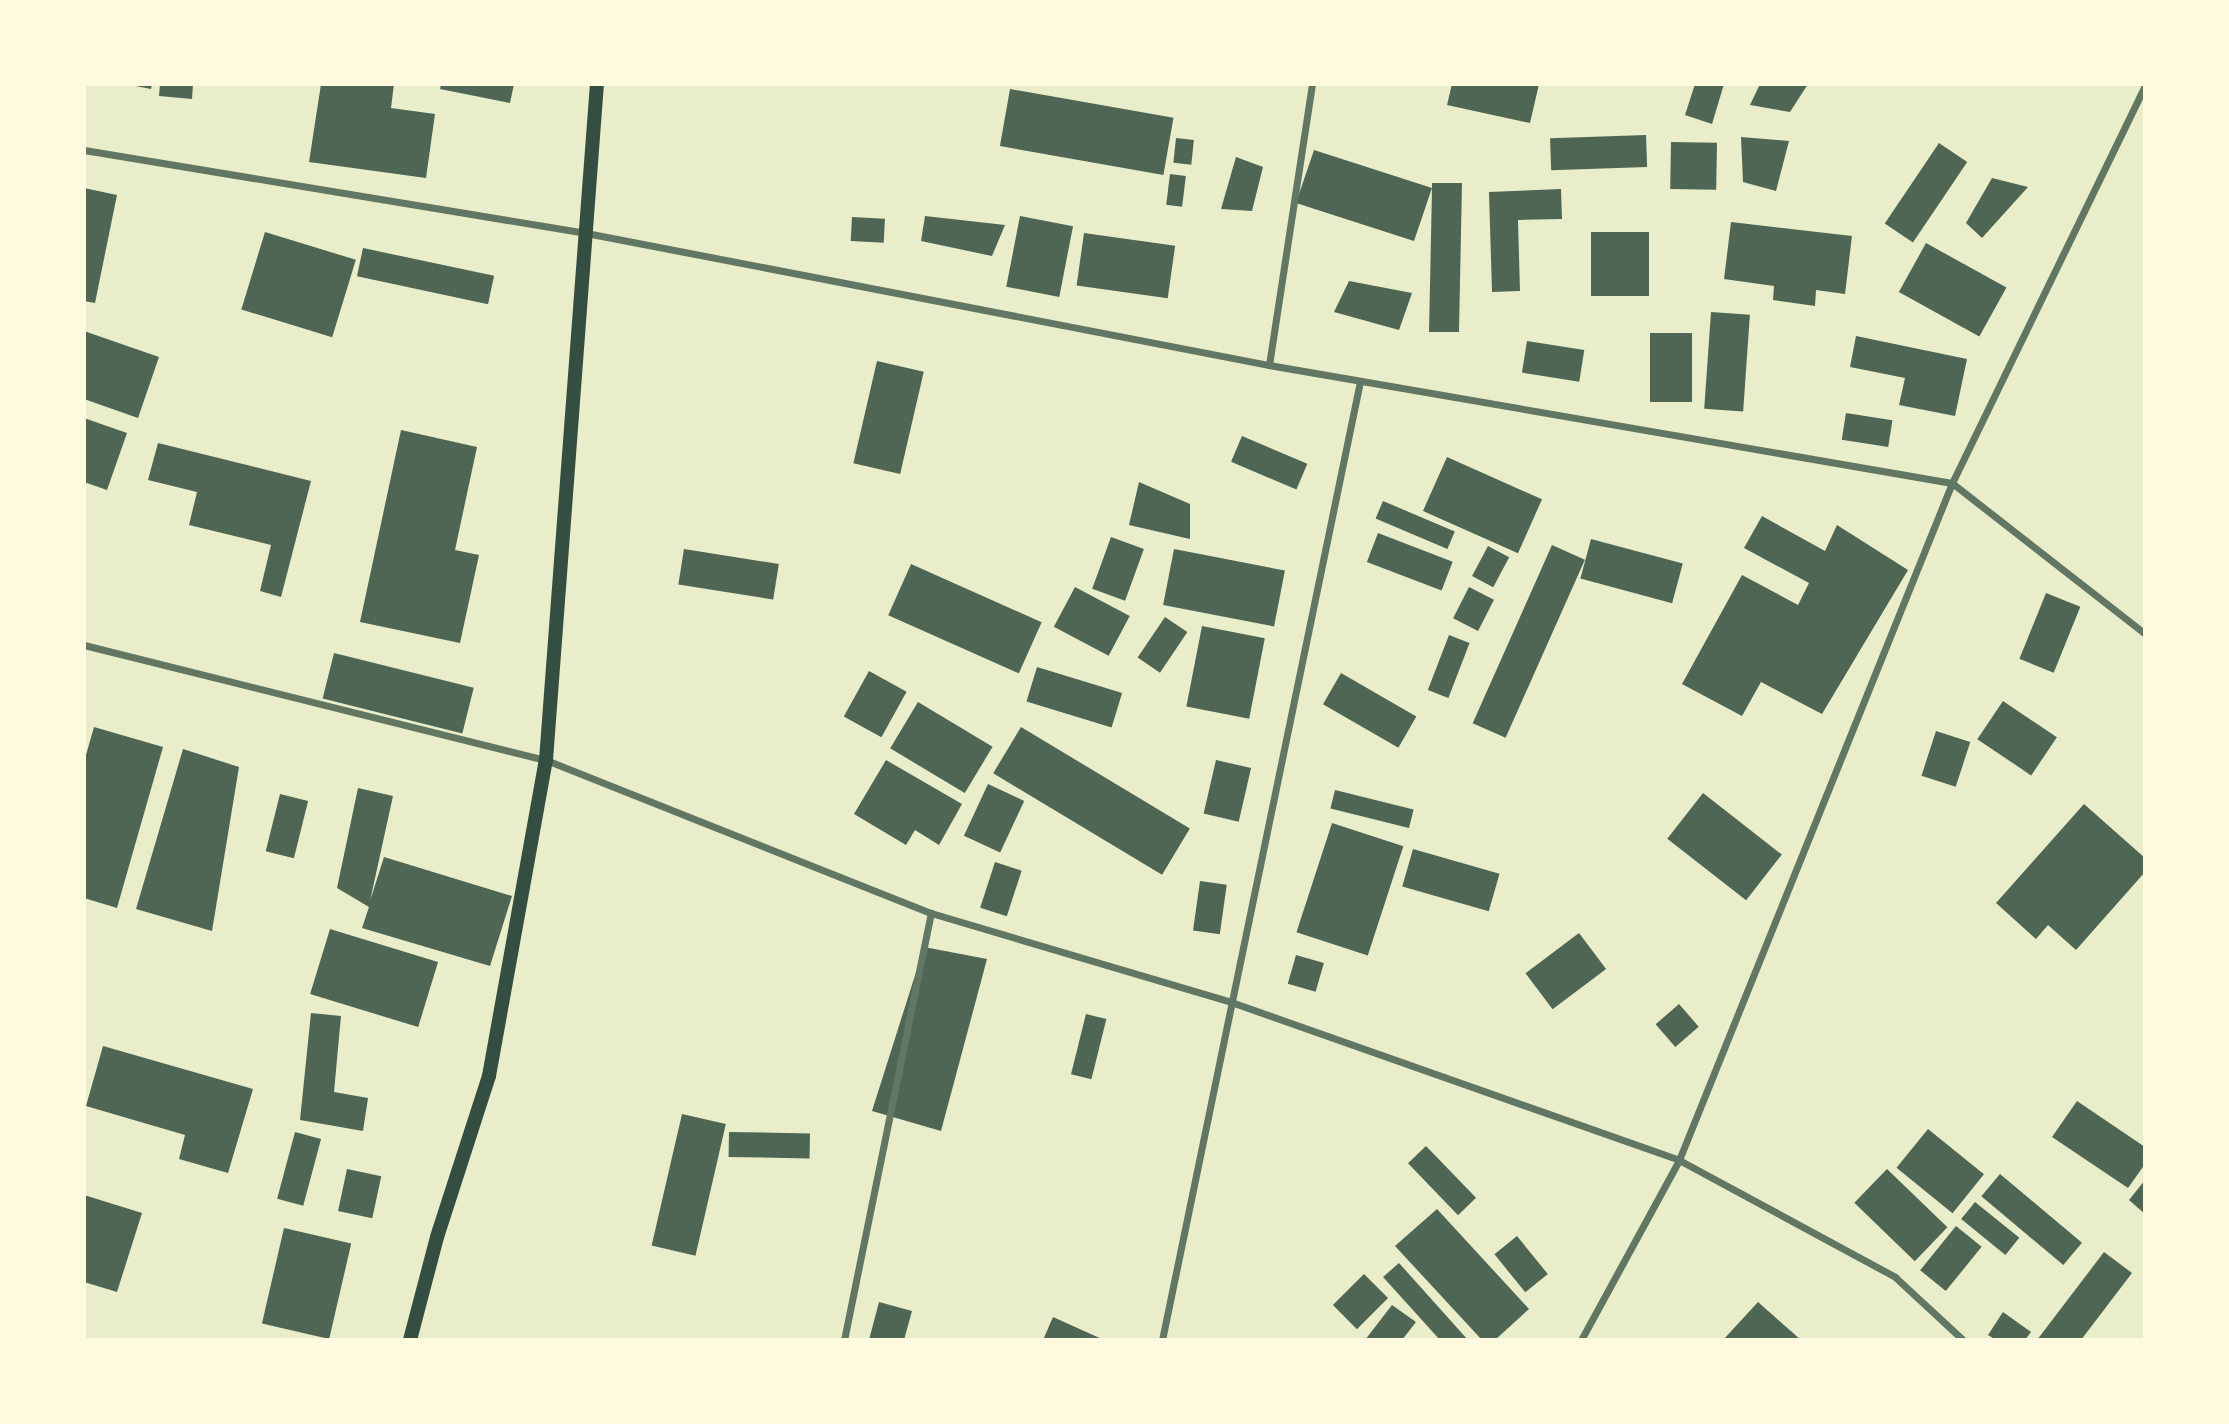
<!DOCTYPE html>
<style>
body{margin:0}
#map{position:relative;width:2229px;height:1424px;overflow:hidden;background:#e9edc9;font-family:"Playfair Display",serif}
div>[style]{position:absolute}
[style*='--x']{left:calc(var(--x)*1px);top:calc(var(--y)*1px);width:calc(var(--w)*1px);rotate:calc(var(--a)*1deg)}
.building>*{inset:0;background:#4f6655;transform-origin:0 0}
.minor>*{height:7px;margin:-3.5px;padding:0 3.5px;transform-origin:3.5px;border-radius:3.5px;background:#617663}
.secondary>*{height:14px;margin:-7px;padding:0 7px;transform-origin:7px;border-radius:7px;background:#344e41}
span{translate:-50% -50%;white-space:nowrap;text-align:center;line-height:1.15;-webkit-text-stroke:6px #fefae0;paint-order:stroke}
.frame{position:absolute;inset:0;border:86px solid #fefae0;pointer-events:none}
</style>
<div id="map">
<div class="building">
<div style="clip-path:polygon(125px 84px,152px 84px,151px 89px)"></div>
<div style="clip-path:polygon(160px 84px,193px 84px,192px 99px,159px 96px)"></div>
<div style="clip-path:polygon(321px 84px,394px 84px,391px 108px,435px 114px,426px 178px,309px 162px)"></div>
<div style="clip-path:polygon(441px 84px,514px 84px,510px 103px,440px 89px)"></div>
<div style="clip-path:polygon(1452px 84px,1539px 84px,1530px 123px,1447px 105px)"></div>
<div style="clip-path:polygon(1695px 84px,1724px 84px,1712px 124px,1685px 115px)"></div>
<div style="clip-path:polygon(1760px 84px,1808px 84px,1790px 112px,1750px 105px)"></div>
<div style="left:1010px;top:89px;width:166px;height:58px;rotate:10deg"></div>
<div style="left:1646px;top:135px;width:32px;height:96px;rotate:88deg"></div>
<div style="clip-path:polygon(1741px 137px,1789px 141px,1776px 191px,1743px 182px)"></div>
<div style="left:1176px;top:138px;width:18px;height:25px;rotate:6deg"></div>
<div style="left:1671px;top:142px;width:46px;height:47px;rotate:1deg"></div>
<div style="left:1939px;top:143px;width:34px;height:97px;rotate:34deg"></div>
<div style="clip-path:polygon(1314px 150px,1432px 188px,1432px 183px,1462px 183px,1459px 332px,1429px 332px,1432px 188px,1414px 241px,1296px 203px)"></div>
<div style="clip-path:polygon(1236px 157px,1263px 167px,1252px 211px,1221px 209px)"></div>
<div style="left:1170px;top:174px;width:16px;height:31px;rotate:7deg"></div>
<div style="clip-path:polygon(1992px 178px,2028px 187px,1982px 238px,1966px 223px)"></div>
<div style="clip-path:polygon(84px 188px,117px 195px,95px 303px,84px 301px)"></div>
<div style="clip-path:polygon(1561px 189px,1562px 219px,1518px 220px,1520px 291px,1492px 292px,1489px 192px)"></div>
<div style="clip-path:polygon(925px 216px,1005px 225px,992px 256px,921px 241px)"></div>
<div style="left:1020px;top:216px;width:54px;height:72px;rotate:11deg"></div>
<div style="left:852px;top:217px;width:33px;height:24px;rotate:3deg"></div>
<div style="clip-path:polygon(1731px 222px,1852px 236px,1845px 294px,1816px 290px,1815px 306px,1773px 300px,1774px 286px,1724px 279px)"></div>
<div style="left:265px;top:232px;width:95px;height:81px;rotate:17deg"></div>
<div style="left:1591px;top:232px;width:58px;height:64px"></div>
<div style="left:1084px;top:233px;width:92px;height:53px;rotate:8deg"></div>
<div style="left:1926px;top:243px;width:92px;height:56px;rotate:29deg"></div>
<div style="left:363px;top:248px;width:134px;height:29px;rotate:12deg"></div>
<div style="clip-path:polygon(1349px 281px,1412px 293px,1399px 330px,1334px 312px)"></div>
<div style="left:1711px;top:312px;width:39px;height:97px;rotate:4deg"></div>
<div style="clip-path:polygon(84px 331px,159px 357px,138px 418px,84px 399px)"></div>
<div style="left:1650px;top:333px;width:42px;height:69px"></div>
<div style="clip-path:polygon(1856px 336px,1967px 359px,1955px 416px,1899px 405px,1905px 378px,1850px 367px)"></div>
<div style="left:1527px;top:341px;width:58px;height:32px;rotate:9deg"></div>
<div style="left:877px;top:361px;width:48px;height:105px;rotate:13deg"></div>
<div style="left:1846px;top:413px;width:47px;height:27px;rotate:9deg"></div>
<div style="clip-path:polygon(84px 418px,127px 433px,107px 490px,84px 482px)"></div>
<div style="clip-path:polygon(401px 430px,477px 447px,455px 550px,479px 555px,460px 643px,360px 622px)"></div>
<div style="left:1242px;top:436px;width:71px;height:28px;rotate:23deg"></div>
<div style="clip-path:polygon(158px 443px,311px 481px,281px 597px,260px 591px,271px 545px,189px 525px,197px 492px,148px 480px)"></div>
<div style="left:1447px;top:457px;width:104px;height:59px;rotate:24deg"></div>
<div style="clip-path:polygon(1139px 482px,1190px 504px,1190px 539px,1129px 525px)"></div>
<div style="left:1383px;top:501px;width:78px;height:19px;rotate:23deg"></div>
<div style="clip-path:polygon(1762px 516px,1825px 551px,1837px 525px,1908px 570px,1822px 714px,1761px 682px,1742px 716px,1682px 684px,1742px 575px,1798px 605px,1809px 583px,1744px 548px)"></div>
<div style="left:1378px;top:533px;width:80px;height:31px;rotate:21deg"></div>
<div style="left:1111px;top:537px;width:35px;height:55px;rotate:20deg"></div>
<div style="left:1591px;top:539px;width:95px;height:41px;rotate:15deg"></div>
<div style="left:1552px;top:545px;width:36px;height:195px;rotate:24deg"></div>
<div style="left:1488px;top:546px;width:24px;height:34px;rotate:28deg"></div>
<div style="left:684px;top:549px;width:96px;height:36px;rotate:9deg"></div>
<div style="left:1174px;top:549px;width:113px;height:57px;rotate:11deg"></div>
<div style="left:911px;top:564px;width:143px;height:56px;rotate:24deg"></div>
<div style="left:1075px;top:587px;width:62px;height:45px;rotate:28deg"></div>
<div style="left:1469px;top:587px;width:28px;height:35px;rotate:27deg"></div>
<div style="left:2046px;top:593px;width:37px;height:71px;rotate:22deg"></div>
<div style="left:1165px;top:617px;width:27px;height:49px;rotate:34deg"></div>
<div style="left:1202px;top:626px;width:64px;height:82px;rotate:11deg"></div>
<div style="left:1449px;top:635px;width:22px;height:59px;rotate:21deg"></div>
<div style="left:334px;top:653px;width:144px;height:47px;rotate:14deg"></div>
<div style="left:1037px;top:667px;width:89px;height:36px;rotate:17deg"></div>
<div style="left:869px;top:671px;width:43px;height:52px;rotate:29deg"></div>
<div style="left:1341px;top:673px;width:87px;height:36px;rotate:30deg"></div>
<div style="left:2003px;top:701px;width:65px;height:46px;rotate:34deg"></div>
<div style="left:918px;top:702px;width:87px;height:54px;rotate:31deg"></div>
<div style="clip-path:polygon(94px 727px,163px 747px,117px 908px,84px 898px,84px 762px)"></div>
<div style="left:1021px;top:727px;width:197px;height:54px;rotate:31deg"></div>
<div style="left:1936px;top:731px;width:36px;height:47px;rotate:18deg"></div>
<div style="clip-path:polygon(183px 749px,239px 767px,212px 931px,136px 909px)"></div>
<div style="clip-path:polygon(886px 760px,962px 804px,939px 845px,915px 830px,906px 845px,854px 814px)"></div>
<div style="left:1216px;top:760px;width:36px;height:55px;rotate:13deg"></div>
<div style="left:988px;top:784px;width:40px;height:57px;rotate:25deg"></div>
<div style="clip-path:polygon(358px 788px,393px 796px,370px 901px,384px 857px,512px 896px,490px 966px,362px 928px,369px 907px,337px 888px)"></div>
<div style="left:1335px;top:790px;width:81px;height:19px;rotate:14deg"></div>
<div style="left:1703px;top:793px;width:100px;height:58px;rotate:38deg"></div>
<div style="left:280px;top:794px;width:29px;height:59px;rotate:14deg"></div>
<div style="clip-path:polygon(2084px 804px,2145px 858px,2145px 872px,2076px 950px,2048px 925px,2036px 939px,1996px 903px)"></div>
<div style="left:1332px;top:823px;width:75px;height:115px;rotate:18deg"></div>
<div style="left:1413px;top:849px;width:90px;height:39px;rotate:16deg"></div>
<div style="left:995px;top:862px;width:28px;height:48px;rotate:18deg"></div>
<div style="left:1200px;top:881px;width:27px;height:50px;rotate:8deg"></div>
<div style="left:330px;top:929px;width:113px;height:68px;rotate:17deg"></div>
<div style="left:1579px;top:933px;width:45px;height:67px;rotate:53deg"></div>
<div style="clip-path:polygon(924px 947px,987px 959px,941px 1131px,872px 1111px)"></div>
<div style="left:1296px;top:955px;width:29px;height:30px;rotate:16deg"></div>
<div style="left:1679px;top:1004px;width:30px;height:31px;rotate:49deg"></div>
<div style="clip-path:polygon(311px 1013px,341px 1016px,334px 1092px,368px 1098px,363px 1131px,300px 1120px)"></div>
<div style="left:1086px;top:1014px;width:21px;height:62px;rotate:14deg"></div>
<div style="clip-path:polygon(103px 1046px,253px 1089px,228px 1173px,179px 1159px,185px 1135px,86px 1106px)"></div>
<div style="clip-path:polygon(2077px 1101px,2145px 1147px,2145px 1164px,2128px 1188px,2052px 1137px)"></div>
<div style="left:682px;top:1114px;width:45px;height:135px;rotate:13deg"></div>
<div style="left:1928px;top:1129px;width:72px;height:50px;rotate:39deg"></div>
<div style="left:295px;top:1132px;width:27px;height:69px;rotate:15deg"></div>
<div style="left:729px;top:1132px;width:81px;height:25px;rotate:1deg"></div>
<div style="left:1426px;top:1146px;width:72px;height:25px;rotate:46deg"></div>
<div style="left:347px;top:1169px;width:35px;height:43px;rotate:12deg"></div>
<div style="left:1887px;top:1169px;width:84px;height:47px;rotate:44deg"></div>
<div style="left:2000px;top:1174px;width:107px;height:29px;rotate:40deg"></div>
<div style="clip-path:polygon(2145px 1180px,2145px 1214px,2129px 1200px)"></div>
<div style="clip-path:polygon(84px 1195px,142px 1213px,117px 1292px,84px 1282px)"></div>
<div style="left:1975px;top:1202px;width:57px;height:22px;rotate:39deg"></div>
<div style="clip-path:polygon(1437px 1209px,1529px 1309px,1495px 1340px,1482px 1340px,1395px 1246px)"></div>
<div style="left:1956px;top:1226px;width:33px;height:57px;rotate:39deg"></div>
<div style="left:284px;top:1228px;width:69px;height:98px;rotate:13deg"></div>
<div style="left:1517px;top:1236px;width:49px;height:29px;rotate:51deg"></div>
<div style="clip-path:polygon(2104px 1252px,2132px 1273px,2081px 1340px,2037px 1340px)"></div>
<div style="clip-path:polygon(1399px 1263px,1468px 1340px,1440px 1340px,1383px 1277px)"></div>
<div style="left:1364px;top:1274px;width:34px;height:44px;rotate:45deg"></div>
<div style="clip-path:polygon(879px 1302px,912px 1311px,904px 1340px,869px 1340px)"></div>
<div style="clip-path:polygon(1758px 1302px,1801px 1340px,1723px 1340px)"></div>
<div style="clip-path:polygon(1392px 1305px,1416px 1322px,1402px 1340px,1365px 1340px)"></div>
<div style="clip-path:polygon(2003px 1312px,2031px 1332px,2025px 1340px,1996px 1340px,1988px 1335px)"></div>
<div style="clip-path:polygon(1053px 1317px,1104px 1340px,1043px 1340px)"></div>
</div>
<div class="minor">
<div style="--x:84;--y:150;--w:509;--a:9.39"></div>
<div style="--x:586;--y:233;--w:696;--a:10.94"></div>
<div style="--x:1269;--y:365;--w:693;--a:9.8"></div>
<div style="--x:1952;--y:483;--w:245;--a:38"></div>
<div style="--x:1269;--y:365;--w:284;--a:-81.3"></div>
<div style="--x:84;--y:645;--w:476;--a:14"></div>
<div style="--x:546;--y:760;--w:414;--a:21.7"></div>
<div style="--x:931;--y:913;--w:313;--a:16.5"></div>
<div style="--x:1231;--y:1002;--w:475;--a:19.4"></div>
<div style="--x:1679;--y:1160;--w:246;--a:28.4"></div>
<div style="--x:1895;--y:1277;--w:93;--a:42.8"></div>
<div style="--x:844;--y:1340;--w:436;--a:-78.5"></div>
<div style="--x:1162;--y:1340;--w:979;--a:-78.33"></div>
<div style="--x:1581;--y:1340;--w:205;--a:-61.4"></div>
<div style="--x:1679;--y:1160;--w:730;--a:-68.04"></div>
<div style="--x:1952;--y:483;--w:442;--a:-64.1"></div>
</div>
<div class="secondary">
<div style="--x:410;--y:1340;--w:106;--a:-75.3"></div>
<div style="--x:437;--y:1237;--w:169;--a:-72.1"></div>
<div style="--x:489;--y:1076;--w:321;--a:-79.8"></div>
<div style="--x:546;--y:760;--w:678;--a:-85.69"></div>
</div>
<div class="frame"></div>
</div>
